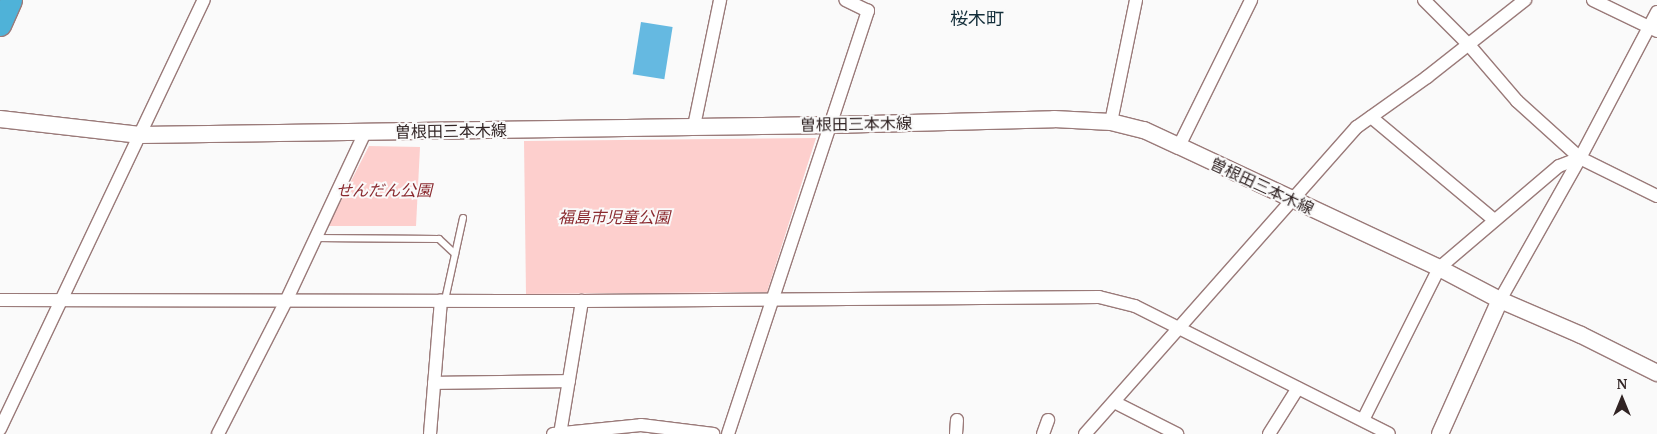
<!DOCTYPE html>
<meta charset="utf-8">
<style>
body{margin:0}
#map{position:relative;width:1657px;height:434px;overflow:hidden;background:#fafafa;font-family:"PT Serif","Noto Sans JP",serif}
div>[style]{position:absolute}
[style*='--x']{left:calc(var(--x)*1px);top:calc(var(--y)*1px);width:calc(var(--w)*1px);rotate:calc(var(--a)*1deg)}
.green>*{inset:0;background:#fdcfcd}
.water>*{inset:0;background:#65b9e1;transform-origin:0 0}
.roads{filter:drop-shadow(1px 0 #9a7a79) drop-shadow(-1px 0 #9a7a79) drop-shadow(0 1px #9a7a79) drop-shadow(0 -1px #9a7a79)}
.service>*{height:6px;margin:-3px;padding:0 3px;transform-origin:3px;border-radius:3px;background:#fff}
.minor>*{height:12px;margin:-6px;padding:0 6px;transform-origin:6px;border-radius:6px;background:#fff}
.tertiary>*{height:16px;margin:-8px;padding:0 8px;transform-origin:8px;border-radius:8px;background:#fff}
.trunk>*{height:21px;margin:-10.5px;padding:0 10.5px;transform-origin:10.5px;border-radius:10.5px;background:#4fb2d8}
span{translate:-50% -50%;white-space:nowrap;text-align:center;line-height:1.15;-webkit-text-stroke:4px #fafafa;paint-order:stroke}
.street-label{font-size:16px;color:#312424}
.park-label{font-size:16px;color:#8a2a2f;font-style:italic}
.neighbourhood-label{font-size:18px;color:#132e3a}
.north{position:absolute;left:1597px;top:374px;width:50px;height:50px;-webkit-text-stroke:4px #fafafa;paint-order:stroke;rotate:0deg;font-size:14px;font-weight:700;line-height:20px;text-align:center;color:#312424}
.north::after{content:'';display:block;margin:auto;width:18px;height:22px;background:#312424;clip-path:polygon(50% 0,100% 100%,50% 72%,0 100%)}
</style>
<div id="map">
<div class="green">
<div style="clip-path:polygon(816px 138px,767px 292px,526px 294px,524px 141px)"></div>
<div style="clip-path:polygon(369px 146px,420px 147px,416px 226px,328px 226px)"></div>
</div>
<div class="water">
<div style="left:641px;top:22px;width:32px;height:53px;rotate:9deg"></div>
</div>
<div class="roads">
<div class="service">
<div style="--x:315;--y:238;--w:124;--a:0.5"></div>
<div style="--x:439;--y:239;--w:22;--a:43"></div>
<div style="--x:445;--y:300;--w:84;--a:-77.6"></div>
</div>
<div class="minor">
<div style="--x:1424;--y:0;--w:64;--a:45"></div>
<div style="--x:1469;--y:45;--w:74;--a:49.4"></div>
<div style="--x:1517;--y:101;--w:85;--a:42.1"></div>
<div style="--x:1580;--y:158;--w:86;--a:26.3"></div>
<div style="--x:1593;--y:0;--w:71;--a:25.8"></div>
<div style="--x:1371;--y:117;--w:160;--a:39.9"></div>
<div style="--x:1111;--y:122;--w:125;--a:-78.4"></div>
<div style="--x:694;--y:126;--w:129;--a:-78.3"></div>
<div style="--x:1179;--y:146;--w:163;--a:-63.7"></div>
<div style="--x:0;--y:300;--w:582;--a:0.1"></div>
<div style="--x:582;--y:301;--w:517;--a:-0.44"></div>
<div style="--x:1099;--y:297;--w:37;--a:14"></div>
<div style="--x:1135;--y:306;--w:284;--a:26.7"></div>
<div style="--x:1500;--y:300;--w:163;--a:-60.6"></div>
<div style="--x:1580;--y:158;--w:165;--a:-62.2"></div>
<div style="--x:434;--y:383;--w:135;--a:-0.8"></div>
<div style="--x:1114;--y:402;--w:71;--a:26.9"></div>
<div style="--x:1363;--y:420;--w:170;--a:-63.4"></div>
<div style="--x:1439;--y:268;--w:157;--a:-40.4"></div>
<div style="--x:1559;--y:166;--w:22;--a:-21"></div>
<div style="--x:0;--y:429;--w:475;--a:-64.6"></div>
<div style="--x:218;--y:434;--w:149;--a:-62.9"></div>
<div style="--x:286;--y:301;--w:187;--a:-64.9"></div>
<div style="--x:430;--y:434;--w:134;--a:-85.3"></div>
<div style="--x:553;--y:434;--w:88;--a:-5.8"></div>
<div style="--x:641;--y:425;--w:73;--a:7.1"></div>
<div style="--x:560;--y:434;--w:135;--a:-80.6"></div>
<div style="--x:728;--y:434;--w:446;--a:-71.7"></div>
<div style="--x:868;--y:11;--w:25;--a:-154"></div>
<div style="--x:956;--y:434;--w:14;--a:-86"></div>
<div style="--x:1043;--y:434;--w:15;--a:-70"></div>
<div style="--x:1085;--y:434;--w:410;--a:-48.5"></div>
<div style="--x:1357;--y:127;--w:86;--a:-35.5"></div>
<div style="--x:1427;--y:77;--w:125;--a:-38.2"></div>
<div style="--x:1269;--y:434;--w:54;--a:-57.8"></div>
</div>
<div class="tertiary">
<div style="--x:0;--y:119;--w:141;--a:6.5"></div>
<div style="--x:140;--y:135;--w:691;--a:-0.83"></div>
<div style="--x:831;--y:125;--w:223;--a:-1.5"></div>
<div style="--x:1054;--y:119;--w:57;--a:3"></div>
<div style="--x:1111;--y:122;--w:34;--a:14"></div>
<div style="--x:1144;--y:130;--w:38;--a:25"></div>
<div style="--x:1179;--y:146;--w:287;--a:25.1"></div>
<div style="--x:1439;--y:268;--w:69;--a:27.7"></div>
<div style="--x:1500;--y:300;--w:88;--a:23.4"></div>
<div style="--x:1581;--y:335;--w:85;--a:26.6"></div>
<div style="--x:1440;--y:434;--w:147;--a:-65.9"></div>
</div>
<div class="trunk">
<div style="--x:0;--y:25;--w:27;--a:-66"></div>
</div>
</div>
<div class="street-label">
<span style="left:856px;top:124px;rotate:-1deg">曽根田三本木線</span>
<span style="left:451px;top:131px;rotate:-1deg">曽根田三本木線</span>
<span style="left:1262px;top:186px;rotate:25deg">曽根田三本木線</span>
</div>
<div class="park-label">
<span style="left:384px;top:190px">せんだん公園</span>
<span style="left:614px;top:217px">福島市児童公園</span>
</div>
<div class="neighbourhood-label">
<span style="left:977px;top:18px">桜木町</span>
</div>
<div class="north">N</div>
</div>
